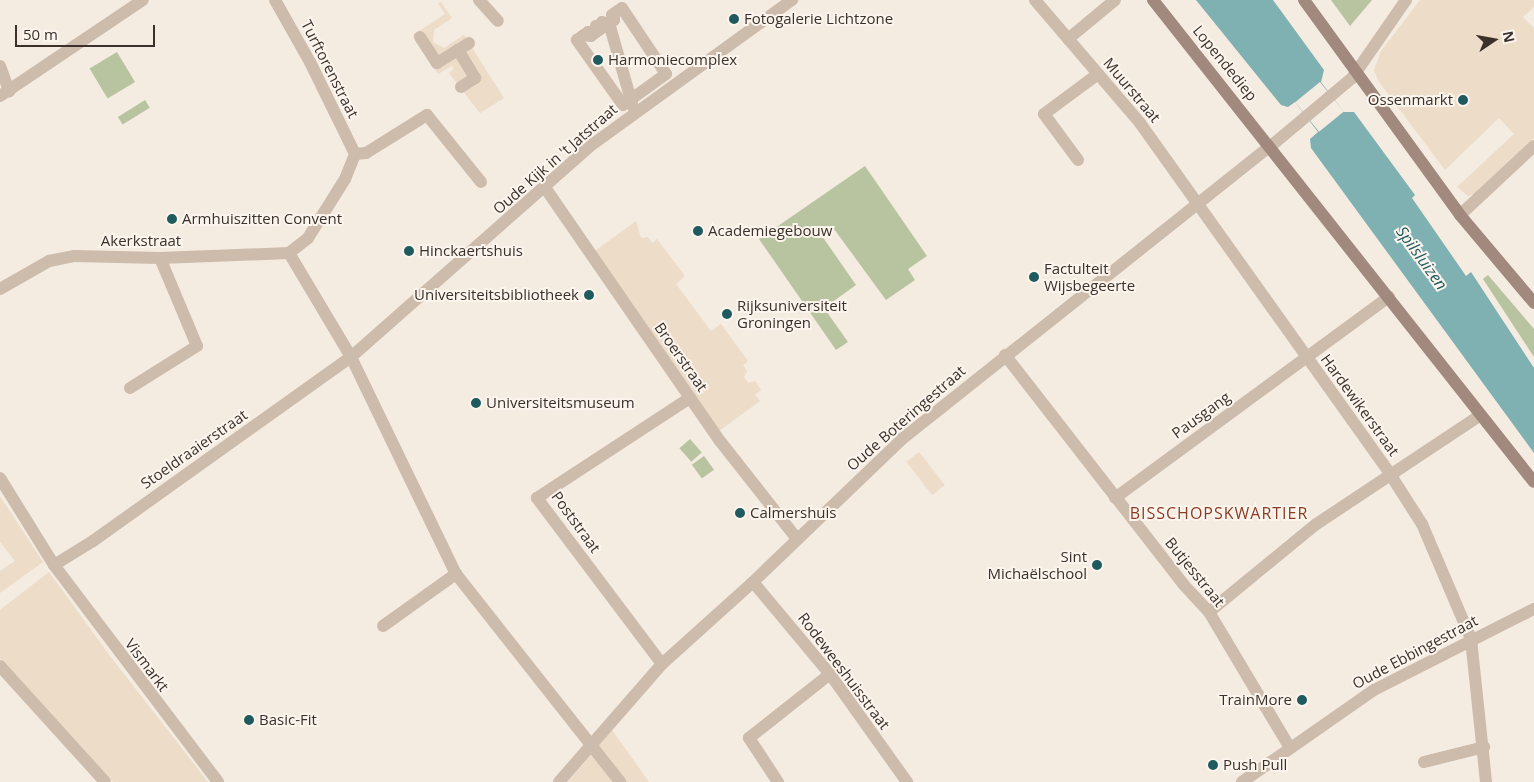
<!DOCTYPE html>
<meta charset="utf-8">
<style>
body{margin:0}
#map{position:relative;width:1534px;height:782px;overflow:hidden;background:#f4ebe1;font-family:"Open Sans",sans-serif}
div>[style]{position:absolute}
[style*='--x']{left:calc(var(--x)*1px);top:calc(var(--y)*1px);width:calc(var(--w)*1px);rotate:calc(var(--a)*1deg)}
.green>*{inset:0;background:#b8c4a0;transform-origin:0 0}
.plaza>*{inset:0;background:#ecdcc8;transform-origin:0 0}
.water>*{inset:0;background:#7fb0b2}
.pier>*{inset:0;background:#f4ebe1;transform-origin:0 0}
.street>*{height:12px;margin:-6px;padding:0 6px;transform-origin:6px;border-radius:6px;background:#cdbbac}
.secondary>*{height:12px;margin:-6px;padding:0 6px;transform-origin:6px;border-radius:6px;background:#a18a7d}
.dots>*{width:14px;height:14px;translate:-50% -50%;box-sizing:border-box;border:2px solid #fbf5ee;border-radius:50%}
span{translate:-50% -50%;white-space:nowrap;text-align:center;line-height:1.15;-webkit-text-stroke:4px #fbf5ee;paint-order:stroke}
.poi-label{font-size:15px;color:#3b302b}
.left{translate:0 -50%;text-align:left}
.right{translate:-100% -50%;text-align:right}
.street-label{font-size:15px;color:#3b302b}
.water-label{font-size:16px;color:#1f5a5e;font-style:italic}
.neighbourhood-label{font-size:16px;color:#8c3b22;letter-spacing:1px}
.north{position:absolute;left:1469px;top:15px;width:50px;height:50px;-webkit-text-stroke:4px #fbf5ee;paint-order:stroke;rotate:78deg;font-size:14px;font-weight:700;line-height:20px;text-align:center;color:#3b302b}
.north::after{content:'';display:block;margin:auto;width:18px;height:22px;background:#3b302b;clip-path:polygon(50% 0,100% 100%,50% 72%,0 100%)}
.scale{position:absolute;left:15px;top:25px;width:140px;height:22px;box-sizing:border-box;border:2px solid #3b302b;border-top:0;padding-left:6px;font-size:15px;line-height:18px;white-space:nowrap;color:#3b302b;-webkit-text-stroke:4px #fbf5ee;paint-order:stroke}
</style>
<div id="map">
<div class="green">
<div style="clip-path:polygon(1331px 0,1372px 0,1350px 26px)"></div>
<div style="left:117px;top:52px;width:35px;height:32px;rotate:59deg"></div>
<div style="left:145px;top:100px;width:9px;height:32px;rotate:58deg"></div>
<div style="clip-path:polygon(865px 166px,927px 256px,908px 269px,915px 280px,886px 300px,834px 229px,822px 236px,856px 285px,824px 308px,848px 342px,836px 350px,759px 239px)"></div>
<div style="clip-path:polygon(1488px 275px,1534px 329px,1534px 357px,1483px 279px)"></div>
<div style="left:690px;top:439px;width:18px;height:14px;rotate:49deg"></div>
<div style="left:704px;top:456px;width:17px;height:15px;rotate:54deg"></div>
</div>
<div class="plaza">
<div style="clip-path:polygon(1420px 0,1534px 0,1534px 7px,1523px 17px,1534px 28px,1534px 138px,1475px 194px,1468px 196px,1457px 187px,1514px 134px,1499px 118px,1445px 170px,1379px 82px,1374px 70px,1381px 51px)"></div>
<div style="clip-path:polygon(441px 2px,452px 18px,434px 30px,433px 42px,444px 48px,464px 35px,504px 98px,480px 113px,449px 73px,454px 69px,452px 66px,438px 74px,413px 35px,445px 14px,438px 3px)"></div>
<div style="clip-path:polygon(636px 221px,641px 238px,648px 237px,652px 243px,657px 239px,685px 276px,676px 284px,711px 331px,721px 324px,748px 361px,743px 365px,747px 371px,744px 377px,748px 383px,755px 381px,761px 390px,755px 395px,760px 401px,719px 431px,592px 253px)"></div>
<div style="left:919px;top:452px;width:42px;height:16px;rotate:52deg"></div>
<div style="clip-path:polygon(0 496px,43px 562px,0 593px,0 571px,15px 561px,0 542px)"></div>
<div style="clip-path:polygon(49px 572px,110px 656px,208px 782px,113px 782px,0 658px,0 610px)"></div>
<div style="clip-path:polygon(612px 730px,649px 782px,568px 782px)"></div>
</div>
<div class="water">
<div style="clip-path:polygon(1196px 0,1273px 0,1324px 70px,1321px 82px,1344px 112px,1354px 112px,1415px 195px,1412px 198px,1466px 276px,1471px 272px,1534px 368px,1534px 453px,1311px 148px,1310px 139px,1318px 132px,1295px 102px,1288px 107px,1281px 105px)"></div>
</div>
<div class="pier">
<div style="left:1320px;top:82px;width:38px;height:32px;rotate:51deg"></div>
</div>
<div class="street">
<div style="--x:275;--y:0;--w:71;--a:60.6"></div>
<div style="--x:310;--y:62;--w:102;--a:63.9"></div>
<div style="--x:479;--y:0;--w:28;--a:48"></div>
<div style="--x:1035;--y:0;--w:162;--a:49.5"></div>
<div style="--x:1140;--y:123;--w:431;--a:54.5"></div>
<div style="--x:1390;--y:474;--w:59;--a:57.4"></div>
<div style="--x:1422;--y:524;--w:125;--a:66.9"></div>
<div style="--x:1471;--y:639;--w:144;--a:84"></div>
<div style="--x:622;--y:8;--w:79;--a:56.3"></div>
<div style="--x:666;--y:74;--w:53;--a:144.2"></div>
<div style="--x:623;--y:105;--w:80;--a:-125.3"></div>
<div style="--x:577;--y:40;--w:9;--a:-36"></div>
<div style="--x:584;--y:35;--w:7;--a:8"></div>
<div style="--x:591;--y:36;--w:5;--a:-127"></div>
<div style="--x:588;--y:32;--w:5;--a:37"></div>
<div style="--x:592;--y:35;--w:5;--a:-37"></div>
<div style="--x:596;--y:32;--w:6;--a:-90"></div>
<div style="--x:596;--y:26;--w:5;--a:53"></div>
<div style="--x:599;--y:30;--w:5;--a:-37"></div>
<div style="--x:603;--y:27;--w:5;--a:-101"></div>
<div style="--x:602;--y:22;--w:4;--a:45"></div>
<div style="--x:605;--y:25;--w:4;--a:-27"></div>
<div style="--x:609;--y:23;--w:6;--a:-31"></div>
<div style="--x:614;--y:20;--w:5;--a:-112"></div>
<div style="--x:612;--y:15;--w:12;--a:-35"></div>
<div style="--x:609;--y:23;--w:87;--a:74.1"></div>
<div style="--x:420;--y:37;--w:31;--a:57"></div>
<div style="--x:437;--y:63;--w:25;--a:-32"></div>
<div style="--x:1068;--y:39;--w:61;--a:-39.7"></div>
<div style="--x:0;--y:66;--w:27;--a:70"></div>
<div style="--x:461;--y:87;--w:17;--a:-33"></div>
<div style="--x:475;--y:78;--w:33;--a:-121"></div>
<div style="--x:458;--y:50;--w:13;--a:-32"></div>
<div style="--x:0;--y:96;--w:172;--a:-33.9"></div>
<div style="--x:355;--y:154;--w:11;--a:-5"></div>
<div style="--x:366;--y:153;--w:72;--a:-31.9"></div>
<div style="--x:427;--y:115;--w:86;--a:51.1"></div>
<div style="--x:1078;--y:160;--w:57;--a:-126.5"></div>
<div style="--x:1044;--y:114;--w:67;--a:-36.5"></div>
<div style="--x:546;--y:189;--w:306;--a:55.4"></div>
<div style="--x:720;--y:441;--w:125;--a:51.8"></div>
<div style="--x:1460;--y:215;--w:101;--a:-43"></div>
<div style="--x:289;--y:253;--w:121;--a:59.2"></div>
<div style="--x:351;--y:357;--w:241;--a:64.2"></div>
<div style="--x:456;--y:574;--w:265;--a:51.7"></div>
<div style="--x:0;--y:289;--w:56;--a:-29.7"></div>
<div style="--x:49;--y:261;--w:25;--a:-11"></div>
<div style="--x:74;--y:256;--w:86;--a:1.3"></div>
<div style="--x:160;--y:258;--w:129;--a:-2.2"></div>
<div style="--x:289;--y:253;--w:24;--a:-38"></div>
<div style="--x:308;--y:238;--w:70;--a:-57.9"></div>
<div style="--x:345;--y:179;--w:27;--a:-68"></div>
<div style="--x:1005;--y:355;--w:290;--a:52.1"></div>
<div style="--x:1183;--y:584;--w:38;--a:47"></div>
<div style="--x:1209;--y:612;--w:158;--a:59.2"></div>
<div style="--x:130;--y:388;--w:79;--a:-32.1"></div>
<div style="--x:197;--y:346;--w:95;--a:-112.8"></div>
<div style="--x:0;--y:478;--w:102;--a:58.2"></div>
<div style="--x:54;--y:565;--w:272;--a:52.9"></div>
<div style="--x:1115;--y:498;--w:340;--a:-36.3"></div>
<div style="--x:54;--y:565;--w:46;--a:-31.6"></div>
<div style="--x:93;--y:541;--w:317;--a:-35.5"></div>
<div style="--x:351;--y:357;--w:322;--a:-41.4"></div>
<div style="--x:593;--y:144;--w:246;--a:-35.9"></div>
<div style="--x:753;--y:582;--w:120;--a:50.1"></div>
<div style="--x:830;--y:674;--w:133;--a:54.5"></div>
<div style="--x:1209;--y:612;--w:137;--a:-39.4"></div>
<div style="--x:1315;--y:525;--w:197;--a:-33.6"></div>
<div style="--x:383;--y:626;--w:90;--a:-35.5"></div>
<div style="--x:662;--y:664;--w:208;--a:-127"></div>
<div style="--x:537;--y:498;--w:183;--a:-33.2"></div>
<div style="--x:0;--y:666;--w:156;--a:47.8"></div>
<div style="--x:1424;--y:762;--w:62;--a:-14"></div>
<div style="--x:559;--y:782;--w:157;--a:-48.9"></div>
<div style="--x:662;--y:664;--w:122;--a:-42"></div>
<div style="--x:753;--y:582;--w:207;--a:-43.8"></div>
<div style="--x:902;--y:439;--w:471;--a:-38.5"></div>
<div style="--x:1271;--y:146;--w:106;--a:-40"></div>
<div style="--x:1352;--y:78;--w:95;--a:-55.3"></div>
<div style="--x:778;--y:782;--w:53;--a:-123.4"></div>
<div style="--x:749;--y:738;--w:103;--a:-38.3"></div>
<div style="--x:1242;--y:782;--w:161;--a:-34.9"></div>
<div style="--x:1374;--y:690;--w:179;--a:-26.9"></div>
</div>
<div class="secondary">
<div style="--x:1153;--y:0;--w:614;--a:51.68"></div>
<div style="--x:1304;--y:0;--w:266;--a:54"></div>
<div style="--x:1460;--y:215;--w:115;--a:49.9"></div>
</div>
<div class="dots">
<div style="left:734px;top:19px;background:#1f5a5e"></div>
<div style="left:598px;top:60px;background:#1f5a5e"></div>
<div style="left:1463px;top:100px;background:#1f5a5e"></div>
<div style="left:172px;top:219px;background:#1f5a5e"></div>
<div style="left:698px;top:231px;background:#1f5a5e"></div>
<div style="left:409px;top:251px;background:#1f5a5e"></div>
<div style="left:1034px;top:277px;background:#1f5a5e"></div>
<div style="left:589px;top:295px;background:#1f5a5e"></div>
<div style="left:727px;top:314px;background:#1f5a5e"></div>
<div style="left:476px;top:403px;background:#1f5a5e"></div>
<div style="left:740px;top:513px;background:#1f5a5e"></div>
<div style="left:1097px;top:565px;background:#1f5a5e"></div>
<div style="left:1302px;top:700px;background:#1f5a5e"></div>
<div style="left:249px;top:720px;background:#1f5a5e"></div>
<div style="left:1213px;top:765px;background:#1f5a5e"></div>
</div>
<div class="poi-label">
<span class="left" style="left:744px;top:19px">Fotogalerie Lichtzone</span>
<span class="left" style="left:608px;top:60px">Harmoniecomplex</span>
<span class="right" style="left:1453px;top:100px">Ossenmarkt</span>
<span class="left" style="left:182px;top:219px">Armhuiszitten Convent</span>
<span class="left" style="left:708px;top:231px">Academiegebouw</span>
<span class="left" style="left:419px;top:251px">Hinckaertshuis</span>
<span class="left" style="left:1044px;top:277px">Factulteit<br>Wijsbegeerte</span>
<span class="right" style="left:579px;top:295px">Universiteitsbibliotheek</span>
<span class="left" style="left:737px;top:314px">Rijksuniversiteit<br>Groningen</span>
<span class="left" style="left:486px;top:403px">Universiteitsmuseum</span>
<span class="left" style="left:750px;top:513px">Calmershuis</span>
<span class="right" style="left:1087px;top:565px">Sint<br>Michaëlschool</span>
<span class="right" style="left:1292px;top:700px">TrainMore</span>
<span class="left" style="left:259px;top:720px">Basic-Fit</span>
<span class="left" style="left:1223px;top:765px">Push Pull</span>
</div>
<div class="street-label">
<span style="left:1225px;top:63px;rotate:51deg">Lopendediep</span>
<span style="left:330px;top:69px;rotate:63deg">Turftorenstraat</span>
<span style="left:1132px;top:90px;rotate:50deg">Muurstraat</span>
<span style="left:555px;top:159px;rotate:-41deg">Oude Kijk in 't Jatstraat</span>
<span style="left:141px;top:241px">Akerkstraat</span>
<span style="left:681px;top:357px;rotate:55deg">Broerstraat</span>
<span style="left:1360px;top:405px;rotate:54deg">Hardewikerstraat</span>
<span style="left:1201px;top:415px;rotate:-36deg">Pausgang</span>
<span style="left:906px;top:418px;rotate:-41deg">Oude Boteringestraat</span>
<span style="left:194px;top:449px;rotate:-35deg">Stoeldraaierstraat</span>
<span style="left:576px;top:522px;rotate:54deg">Poststraat</span>
<span style="left:1195px;top:572px;rotate:51deg">Butjesstraat</span>
<span style="left:1415px;top:652px;rotate:-28deg">Oude Ebbingestraat</span>
<span style="left:147px;top:665px;rotate:53deg">Vismarkt</span>
<span style="left:844px;top:671px;rotate:53deg">Rodeweeshuisstraat</span>
</div>
<div class="water-label">
<span style="left:1422px;top:258px;rotate:54deg">Spilsluizen</span>
</div>
<div class="neighbourhood-label">
<span style="left:1219px;top:513px">BISSCHOPSKWARTIER</span>
</div>
<div class="north">N</div>
<div class="scale">50 m</div>
</div>
